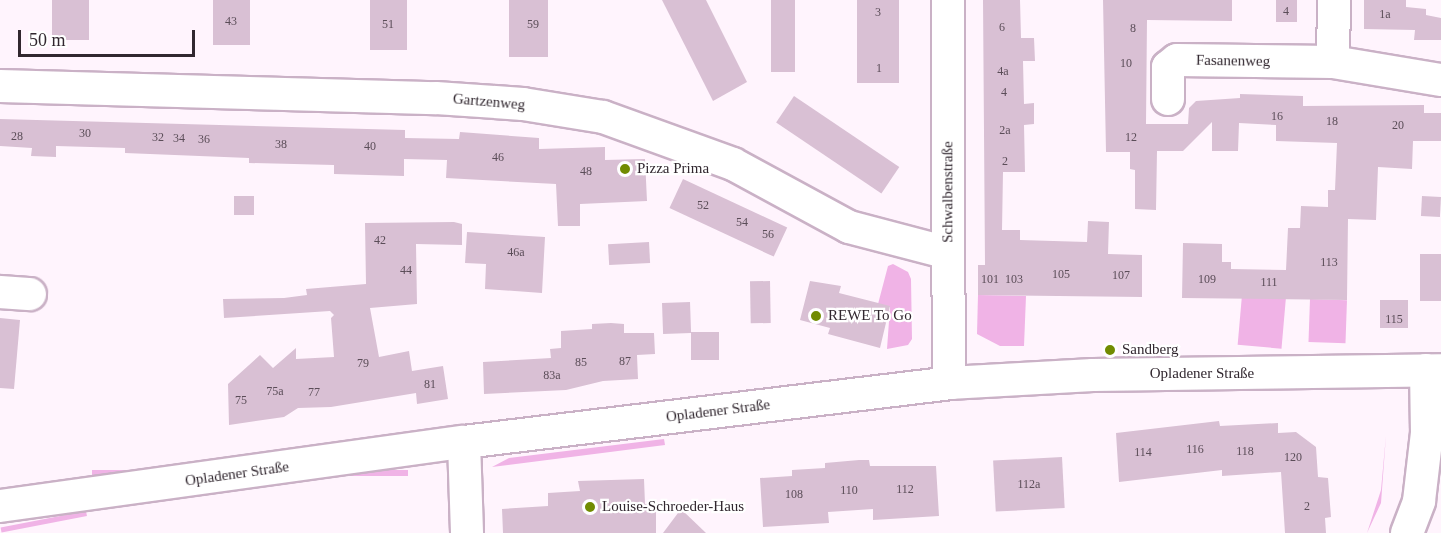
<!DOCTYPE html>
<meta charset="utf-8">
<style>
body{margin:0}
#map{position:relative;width:1441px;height:533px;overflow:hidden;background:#fff4fd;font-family:"Times New Roman",serif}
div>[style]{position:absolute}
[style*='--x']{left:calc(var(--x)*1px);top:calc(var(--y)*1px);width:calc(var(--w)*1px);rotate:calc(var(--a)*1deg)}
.green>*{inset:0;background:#f0b3e6;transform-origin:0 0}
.building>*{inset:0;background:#d9c0d4;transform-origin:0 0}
.roads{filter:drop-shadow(2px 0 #cab1c6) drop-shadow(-2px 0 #cab1c6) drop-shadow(0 2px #cab1c6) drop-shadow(0 -2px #cab1c6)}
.minor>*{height:32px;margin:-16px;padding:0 16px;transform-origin:16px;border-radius:16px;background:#fff}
.dots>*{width:16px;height:16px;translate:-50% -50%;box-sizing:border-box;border:3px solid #fff;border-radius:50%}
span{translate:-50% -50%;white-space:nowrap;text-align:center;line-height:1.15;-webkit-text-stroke:4.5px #fff;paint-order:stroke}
.number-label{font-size:12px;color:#5b4d58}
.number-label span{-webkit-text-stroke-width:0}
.street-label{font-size:15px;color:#31272f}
.poi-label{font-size:15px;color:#31272f}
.left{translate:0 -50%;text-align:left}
.scale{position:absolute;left:18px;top:30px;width:177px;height:27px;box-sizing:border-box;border:3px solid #31272f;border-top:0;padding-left:8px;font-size:18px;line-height:21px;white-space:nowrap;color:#31272f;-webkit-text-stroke:4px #fff;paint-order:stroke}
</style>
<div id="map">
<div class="green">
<div style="clip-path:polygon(893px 264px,908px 272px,911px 279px,912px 339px,908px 345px,887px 349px,890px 307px,878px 304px,888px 266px)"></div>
<div style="clip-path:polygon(978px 295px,1026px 296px,1024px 346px,1000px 346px,977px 334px)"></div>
<div style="left:1242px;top:295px;width:44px;height:50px;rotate:5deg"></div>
<div style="left:1310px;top:299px;width:37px;height:43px;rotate:2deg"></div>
<div style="clip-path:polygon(1386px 435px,1381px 503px,1367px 533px,1381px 490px)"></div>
<div style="clip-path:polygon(664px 439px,665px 445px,492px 467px,509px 458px)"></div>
<div style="left:408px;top:470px;width:6px;height:316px;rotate:90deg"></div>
<div style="left:86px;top:511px;width:5px;height:87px;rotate:79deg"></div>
</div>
<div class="building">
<div style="left:52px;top:0;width:37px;height:40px"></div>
<div style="left:213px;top:0;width:37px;height:45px"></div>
<div style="left:370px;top:0;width:37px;height:50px"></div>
<div style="left:509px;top:0;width:39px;height:57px"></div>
<div style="clip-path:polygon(662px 0,706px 0,747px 82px,713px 101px)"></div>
<div style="left:771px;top:0;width:24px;height:72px"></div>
<div style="left:857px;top:0;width:42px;height:83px"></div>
<div style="clip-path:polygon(983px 0,1020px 0,1021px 38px,1034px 38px,1035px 61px,1023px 61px,1024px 104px,1034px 103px,1034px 124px,1024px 125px,1025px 172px,1003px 172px,1002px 230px,1020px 230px,1020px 240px,1087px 242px,1088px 221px,1109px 222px,1108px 254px,1142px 255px,1142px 297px,978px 295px,978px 265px,985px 265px)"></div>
<div style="clip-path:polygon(1103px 0,1232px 0,1232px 21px,1147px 20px,1146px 124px,1188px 124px,1189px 108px,1196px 101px,1240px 98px,1240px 94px,1303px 96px,1303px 106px,1424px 105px,1424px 113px,1441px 113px,1441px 141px,1413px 141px,1412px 169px,1378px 167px,1376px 220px,1348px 219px,1347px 300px,1182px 298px,1183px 243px,1222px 244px,1222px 262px,1231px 262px,1231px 269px,1286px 270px,1288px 228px,1300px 228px,1301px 206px,1328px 207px,1328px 190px,1335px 190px,1337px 143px,1276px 141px,1276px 125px,1239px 123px,1238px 151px,1212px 151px,1212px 122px,1183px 151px,1157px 151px,1156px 210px,1135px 209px,1135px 170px,1130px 169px,1130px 152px,1106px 152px)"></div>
<div style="left:1276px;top:0;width:21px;height:22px"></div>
<div style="clip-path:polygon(1364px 0,1406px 0,1406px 7px,1426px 9px,1426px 15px,1441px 18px,1441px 40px,1414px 40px,1415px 30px,1364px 29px)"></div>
<div style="left:794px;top:96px;width:127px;height:32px;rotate:34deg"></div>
<div style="clip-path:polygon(0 119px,405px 130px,405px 138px,459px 139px,460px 132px,539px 138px,539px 149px,605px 147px,605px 160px,645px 159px,647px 201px,580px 204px,580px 226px,558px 226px,556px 184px,446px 178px,447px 160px,404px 159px,404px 176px,334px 174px,334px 165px,249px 163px,249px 158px,125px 153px,125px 148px,56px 146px,56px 157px,31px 156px,32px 148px,0 146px)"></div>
<div style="left:683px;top:179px;width:115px;height:32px;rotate:25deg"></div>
<div style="left:234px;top:196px;width:20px;height:19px"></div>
<div style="left:1422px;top:196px;width:19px;height:20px;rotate:3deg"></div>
<div style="clip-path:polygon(454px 222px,462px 224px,462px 245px,416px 244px,417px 304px,370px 308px,379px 357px,409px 351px,412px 371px,443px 366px,448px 399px,417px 404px,416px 393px,331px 407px,298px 408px,284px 417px,229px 425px,228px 384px,260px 355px,273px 368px,296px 348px,296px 359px,334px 357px,331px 318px,334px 315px,330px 311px,224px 318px,223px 299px,284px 298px,307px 295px,306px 289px,366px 284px,365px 223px)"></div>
<div style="clip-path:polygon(467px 232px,545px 237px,542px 293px,485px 289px,486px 264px,465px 263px)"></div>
<div style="left:649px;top:242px;width:21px;height:41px;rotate:87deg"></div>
<div style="left:1420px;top:254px;width:21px;height:47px"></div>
<div style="left:770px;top:281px;width:42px;height:20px;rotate:89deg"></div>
<div style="clip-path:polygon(810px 281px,841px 286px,839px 293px,890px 306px,880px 348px,828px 334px,830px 328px,800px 320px)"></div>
<div style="left:1380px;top:300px;width:28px;height:28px"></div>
<div style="left:690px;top:302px;width:31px;height:28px;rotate:88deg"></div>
<div style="clip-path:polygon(0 318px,20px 320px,14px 389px,0 388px)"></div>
<div style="clip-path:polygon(611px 323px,624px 324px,624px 333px,654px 333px,655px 354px,637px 355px,638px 379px,603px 381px,566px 390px,484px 394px,483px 362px,551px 358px,550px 349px,561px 348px,561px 331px,592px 329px,592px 324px)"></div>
<div style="left:691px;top:332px;width:28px;height:28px"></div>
<div style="clip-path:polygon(1219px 421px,1220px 426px,1278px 423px,1278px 433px,1296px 432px,1316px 447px,1318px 477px,1328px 478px,1331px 517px,1325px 518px,1326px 533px,1285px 533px,1281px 472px,1222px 476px,1222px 470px,1119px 482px,1116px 433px)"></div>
<div style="left:1062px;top:457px;width:51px;height:69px;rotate:87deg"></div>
<div style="clip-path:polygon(859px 460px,869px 460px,870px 466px,936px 466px,939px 516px,873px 520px,873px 509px,828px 512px,829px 523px,763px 527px,760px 478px,792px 476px,792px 470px,825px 468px,825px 463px)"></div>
<div style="clip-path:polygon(644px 479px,645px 504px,656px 503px,656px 533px,503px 533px,502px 509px,548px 506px,548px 493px,580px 491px,578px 481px)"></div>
<div style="clip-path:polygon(681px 509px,706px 533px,663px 533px)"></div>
</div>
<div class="roads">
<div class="minor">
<div style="--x:948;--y:0;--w:383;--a:89.9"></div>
<div style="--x:1333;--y:62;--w:62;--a:-89.1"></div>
<div style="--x:0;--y:86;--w:436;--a:1.6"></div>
<div style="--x:436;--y:98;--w:87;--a:3.9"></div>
<div style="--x:523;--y:104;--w:81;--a:9.2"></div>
<div style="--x:603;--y:117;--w:138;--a:19.9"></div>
<div style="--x:733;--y:164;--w:132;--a:28.5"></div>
<div style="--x:849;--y:227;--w:102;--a:14.7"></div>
<div style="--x:1168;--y:99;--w:32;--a:-90"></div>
<div style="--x:1168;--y:67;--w:11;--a:-38"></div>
<div style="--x:1177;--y:60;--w:156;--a:0.7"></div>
<div style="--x:1333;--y:62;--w:109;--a:9.5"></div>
<div style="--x:0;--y:292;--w:30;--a:4"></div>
<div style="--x:464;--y:442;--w:91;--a:88.1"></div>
<div style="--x:0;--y:506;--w:468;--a:-7.9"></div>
<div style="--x:464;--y:442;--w:489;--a:-6.9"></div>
<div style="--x:949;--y:383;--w:144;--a:-3.2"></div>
<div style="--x:1093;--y:375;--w:348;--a:-0.8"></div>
<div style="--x:1407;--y:533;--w:34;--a:-69"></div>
<div style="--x:1419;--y:501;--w:68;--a:-83.3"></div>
<div style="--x:1427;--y:433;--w:63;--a:-90.9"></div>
</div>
</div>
<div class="dots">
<div style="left:625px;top:169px;background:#718b01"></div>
<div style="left:816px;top:316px;background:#718b01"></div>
<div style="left:1110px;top:350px;background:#718b01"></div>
<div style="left:590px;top:507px;background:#718b01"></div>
</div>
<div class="number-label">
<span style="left:1286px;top:12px">4</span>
<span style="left:878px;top:13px">3</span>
<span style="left:1385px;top:15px">1a</span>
<span style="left:231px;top:22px">43</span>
<span style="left:388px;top:25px">51</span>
<span style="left:533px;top:25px">59</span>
<span style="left:1002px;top:28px">6</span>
<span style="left:1133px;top:29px">8</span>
<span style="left:1126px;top:64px">10</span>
<span style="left:879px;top:69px">1</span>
<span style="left:1003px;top:72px">4a</span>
<span style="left:1004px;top:93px">4</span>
<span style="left:1277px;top:117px">16</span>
<span style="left:1332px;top:122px">18</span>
<span style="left:1398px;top:126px">20</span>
<span style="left:1005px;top:131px">2a</span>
<span style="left:85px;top:134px">30</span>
<span style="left:17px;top:137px">28</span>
<span style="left:158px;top:138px">32</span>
<span style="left:1131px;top:138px">12</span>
<span style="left:179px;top:139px">34</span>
<span style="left:204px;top:140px">36</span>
<span style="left:281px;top:145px">38</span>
<span style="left:370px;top:147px">40</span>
<span style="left:498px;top:158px">46</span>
<span style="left:1005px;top:162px">2</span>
<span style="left:586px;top:172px">48</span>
<span style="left:703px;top:206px">52</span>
<span style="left:742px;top:223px">54</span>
<span style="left:768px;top:235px">56</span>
<span style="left:380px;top:241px">42</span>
<span style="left:516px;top:253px">46a</span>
<span style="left:1329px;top:263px">113</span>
<span style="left:406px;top:271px">44</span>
<span style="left:1061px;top:275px">105</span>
<span style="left:1121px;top:276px">107</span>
<span style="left:990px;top:280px">101</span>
<span style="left:1014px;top:280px">103</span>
<span style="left:1207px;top:280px">109</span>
<span style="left:1269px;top:283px">111</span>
<span style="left:1394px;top:320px">115</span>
<span style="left:625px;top:362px">87</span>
<span style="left:581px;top:363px">85</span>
<span style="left:363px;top:364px">79</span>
<span style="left:552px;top:376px">83a</span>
<span style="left:430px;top:385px">81</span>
<span style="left:275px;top:392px">75a</span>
<span style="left:314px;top:393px">77</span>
<span style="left:241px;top:401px">75</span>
<span style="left:1195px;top:450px">116</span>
<span style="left:1245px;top:452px">118</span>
<span style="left:1143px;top:453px">114</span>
<span style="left:1293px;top:458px">120</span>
<span style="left:1029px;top:485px">112a</span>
<span style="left:905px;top:490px">112</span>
<span style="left:849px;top:491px">110</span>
<span style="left:794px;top:495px">108</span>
<span style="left:1307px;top:507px">2</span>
</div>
<div class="street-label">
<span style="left:1233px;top:61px;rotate:1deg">Fasanenweg</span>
<span style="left:489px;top:102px;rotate:5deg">Gartzenweg</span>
<span style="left:948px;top:192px;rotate:-90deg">Schwalbenstraße</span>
<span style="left:1202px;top:374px">Opladener Straße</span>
<span style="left:718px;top:411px;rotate:-7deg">Opladener Straße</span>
<span style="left:237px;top:474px;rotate:-8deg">Opladener Straße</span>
</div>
<div class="poi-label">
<span class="left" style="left:637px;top:169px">Pizza Prima</span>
<span class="left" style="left:828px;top:316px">REWE To Go</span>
<span class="left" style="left:1122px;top:350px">Sandberg</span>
<span class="left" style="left:602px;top:507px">Louise-Schroeder-Haus</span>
</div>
<div class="scale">50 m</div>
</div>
